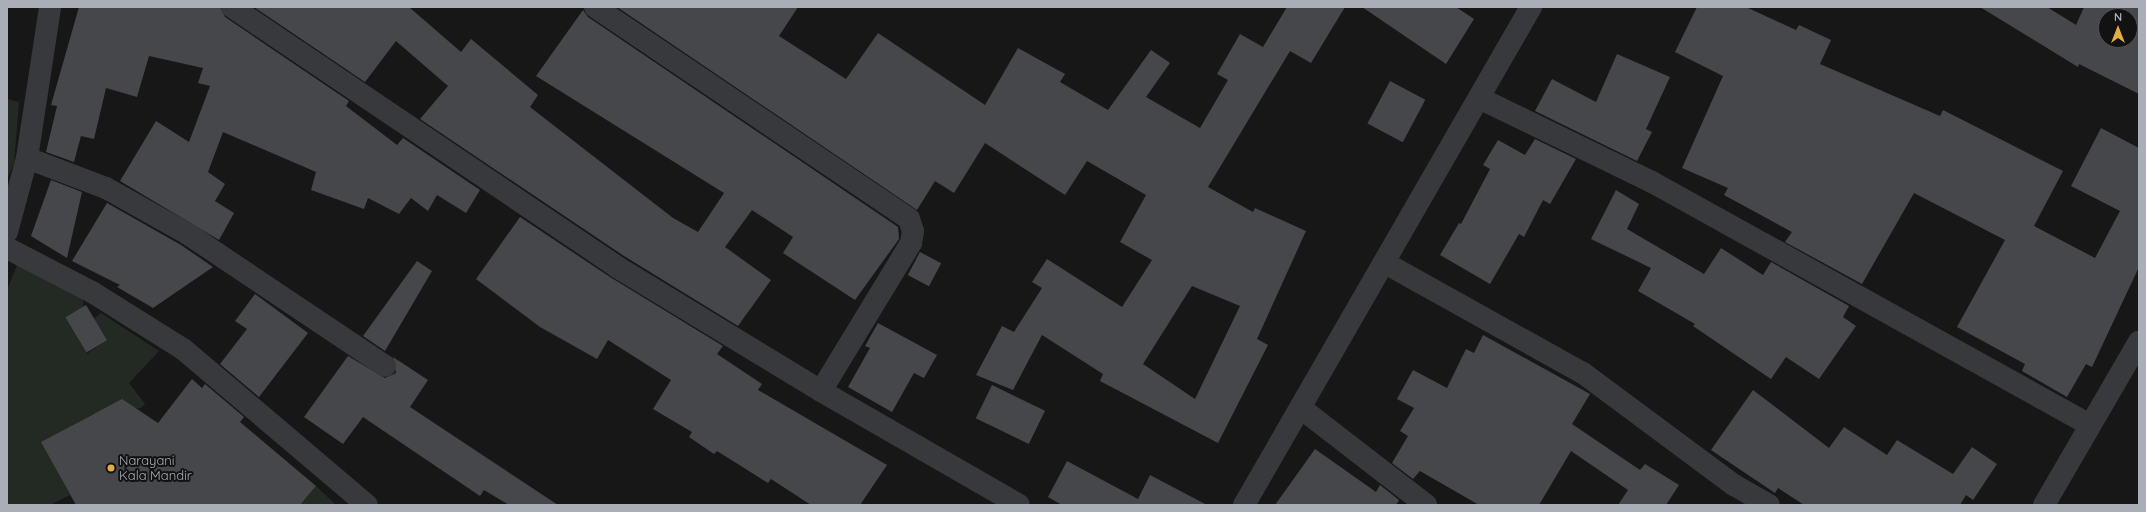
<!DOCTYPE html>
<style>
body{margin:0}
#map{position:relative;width:2146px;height:512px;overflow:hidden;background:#171718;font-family:Quicksand,sans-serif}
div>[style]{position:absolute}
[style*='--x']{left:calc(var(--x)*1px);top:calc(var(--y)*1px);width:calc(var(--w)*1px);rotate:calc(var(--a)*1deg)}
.green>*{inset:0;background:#232a24}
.building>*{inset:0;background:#46474b;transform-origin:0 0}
.minor>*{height:22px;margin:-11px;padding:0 11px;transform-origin:11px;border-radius:11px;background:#38393d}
.dots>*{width:11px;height:11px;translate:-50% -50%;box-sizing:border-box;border:2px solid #121213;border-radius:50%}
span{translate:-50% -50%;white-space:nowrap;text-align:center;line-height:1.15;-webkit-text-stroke:4px #121213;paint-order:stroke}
.poi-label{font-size:13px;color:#aaaeb7}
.left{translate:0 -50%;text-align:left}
.frame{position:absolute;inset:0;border:8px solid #aaaeb7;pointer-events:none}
.north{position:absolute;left:2098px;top:8px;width:40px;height:40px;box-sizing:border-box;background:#121213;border:1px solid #4f5055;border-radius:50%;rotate:0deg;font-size:11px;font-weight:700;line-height:16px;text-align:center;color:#aaaeb7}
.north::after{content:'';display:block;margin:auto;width:14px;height:18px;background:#e0ad47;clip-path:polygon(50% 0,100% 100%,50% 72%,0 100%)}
</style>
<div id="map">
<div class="green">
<div style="clip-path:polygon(7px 99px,19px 102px,14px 163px,7px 179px)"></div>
<div style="clip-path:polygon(17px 265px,83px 299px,87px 354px,107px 340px,94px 319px,101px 313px,159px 351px,129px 383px,145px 404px,141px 408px,93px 414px,42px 442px,70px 495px,50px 505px,7px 505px,7px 290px)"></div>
<div style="clip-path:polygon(316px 486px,336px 505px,300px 505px)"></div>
</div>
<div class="building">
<div style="clip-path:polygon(79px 7px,220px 7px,225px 17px,349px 101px,346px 106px,397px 145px,403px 138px,480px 190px,466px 213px,437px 195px,428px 211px,411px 198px,399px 214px,368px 198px,364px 209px,311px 190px,316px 172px,223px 132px,208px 172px,225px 184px,215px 201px,234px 213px,219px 240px,120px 181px,156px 121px,189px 142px,210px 86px,198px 83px,203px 68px,149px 56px,137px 97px,106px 88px,94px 139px,81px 136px,74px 162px,46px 152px,57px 106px,51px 105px)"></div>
<div style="clip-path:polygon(254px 7px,409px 7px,461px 52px,471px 39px,538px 95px,530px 107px,673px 218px,698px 232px,724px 193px,536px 76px,583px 10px,588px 17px,898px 227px,899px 239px,855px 300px,783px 253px,793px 237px,752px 210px,725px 247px,771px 280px,738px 326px,624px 256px,420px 119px,448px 86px,396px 41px,365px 82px)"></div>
<div style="clip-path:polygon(evenodd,617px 7px,798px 7px,779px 36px,846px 79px,878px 33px,985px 105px,1018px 48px,1065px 74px,1060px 82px,1108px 110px,1151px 50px,1170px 63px,1146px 97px,1200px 128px,1228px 80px,1217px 74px,1240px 34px,1263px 47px,1287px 7px,1345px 7px,1311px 63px,1290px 51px,1208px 187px,1253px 212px,1255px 208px,1306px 231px,1257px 339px,1268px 345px,1218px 443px,1100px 381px,1103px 374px,1042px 335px,1013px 390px,976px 375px,1002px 326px,1014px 332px,1042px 288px,1032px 282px,1047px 259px,1122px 307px,1152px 260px,1120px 242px,1146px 195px,1087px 161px,1065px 195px,985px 143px,954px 193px,935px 181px,917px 210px,617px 7px,1192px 286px,1240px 306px,1195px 399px,1143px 364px,1192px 286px)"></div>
<div style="clip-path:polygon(1362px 7px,1456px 7px,1474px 19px,1446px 64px)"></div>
<div style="clip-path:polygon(1697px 7px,1746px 7px,1796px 30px,1799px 25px,1831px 40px,1820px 64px,1940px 116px,1943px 110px,2063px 171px,2034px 226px,2095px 258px,2120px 211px,2071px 186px,2101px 128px,2139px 148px,2139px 267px,2092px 367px,2086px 364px,2067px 397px,2022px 371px,2025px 364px,1957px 327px,2005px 240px,1914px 193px,1862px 284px,1785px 242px,1792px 232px,1724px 195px,1728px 188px,1682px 168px,1723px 76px,1675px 52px)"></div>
<div style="clip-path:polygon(evenodd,1980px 7px,2047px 7px,2076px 25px,2084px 7px,2139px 7px,2139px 94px,2079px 64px,2078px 67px,1980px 7px,2106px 16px,2130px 16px,2130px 40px,2106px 40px,2106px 16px)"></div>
<div style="clip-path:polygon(1617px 54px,1670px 77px,1646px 129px,1652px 132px,1637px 161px,1535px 111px,1552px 79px,1596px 102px)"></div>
<div style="left:1390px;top:81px;width:40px;height:48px;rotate:28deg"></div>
<div style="clip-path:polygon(1535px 139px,1576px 159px,1550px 204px,1543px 200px,1524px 237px,1519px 234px,1490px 284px,1440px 255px,1459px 223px,1461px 224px,1490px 169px,1483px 165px,1498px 140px,1525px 155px)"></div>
<div style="clip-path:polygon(51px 180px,82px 192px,67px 258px,31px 236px)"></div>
<div style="clip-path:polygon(1616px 190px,1639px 204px,1627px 229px,1704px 274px,1721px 248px,1763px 275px,1771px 262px,1849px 306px,1843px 317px,1856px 326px,1819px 379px,1786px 357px,1771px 379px,1693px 326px,1695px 324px,1638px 291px,1651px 268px,1591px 239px)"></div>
<div style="clip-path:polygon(107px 203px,181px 245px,213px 267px,153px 308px,117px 287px,120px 285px,72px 261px)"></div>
<div style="clip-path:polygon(520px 217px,610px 277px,723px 346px,717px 354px,762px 384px,758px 390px,887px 465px,860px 505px,811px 505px,771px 479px,768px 483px,717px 451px,714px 454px,689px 437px,692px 432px,653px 409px,671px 380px,608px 340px,597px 359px,540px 327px,476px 279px)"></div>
<div style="left:920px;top:252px;width:24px;height:26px;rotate:28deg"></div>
<div style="clip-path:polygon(417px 261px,432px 271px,385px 351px,363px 336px)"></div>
<div style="clip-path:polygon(255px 294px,308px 333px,259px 397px,220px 364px,247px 329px,235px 321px)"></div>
<div style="left:86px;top:305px;width:41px;height:24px;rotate:59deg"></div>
<div style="clip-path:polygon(878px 323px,937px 355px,924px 378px,914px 373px,892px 412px,848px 387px,870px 348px,865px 346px)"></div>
<div style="clip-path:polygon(1483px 335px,1590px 394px,1572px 424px,1640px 470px,1645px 464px,1679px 485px,1666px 505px,1618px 505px,1628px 490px,1571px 451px,1539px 505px,1479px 505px,1420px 471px,1413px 479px,1392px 463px,1408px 436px,1400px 431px,1414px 408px,1397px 399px,1413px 370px,1447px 388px,1466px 349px,1474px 353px)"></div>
<div style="clip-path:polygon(348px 356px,385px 378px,396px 373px,393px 357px,428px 380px,410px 407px,558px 505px,509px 505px,484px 490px,480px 496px,363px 417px,343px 444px,304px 417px)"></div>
<div style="clip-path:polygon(192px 379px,202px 388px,205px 384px,244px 417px,240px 422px,316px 486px,300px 505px,76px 505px,41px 442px,122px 399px,158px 423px)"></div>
<div style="left:992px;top:385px;width:59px;height:37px;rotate:26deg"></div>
<div style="clip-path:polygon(1753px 390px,1829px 448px,1844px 427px,1887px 455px,1897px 440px,1953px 474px,1972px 447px,1997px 464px,1973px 500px,1966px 495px,1960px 505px,1804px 505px,1778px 488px,1775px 493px,1711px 450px)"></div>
<div style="clip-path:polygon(1315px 449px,1376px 492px,1380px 485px,1399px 500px,1396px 505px,1275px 505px)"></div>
<div style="clip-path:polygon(1067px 461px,1138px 499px,1150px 475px,1207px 505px,1062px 505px,1048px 497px)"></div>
</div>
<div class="minor">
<div style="--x:232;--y:7;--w:465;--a:34"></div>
<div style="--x:617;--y:267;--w:239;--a:31.3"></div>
<div style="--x:821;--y:391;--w:228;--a:29.9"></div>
<div style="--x:595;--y:7;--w:379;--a:34"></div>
<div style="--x:909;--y:219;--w:13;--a:72"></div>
<div style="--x:913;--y:231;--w:12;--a:99"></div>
<div style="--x:911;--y:243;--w:173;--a:121.3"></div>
<div style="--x:1479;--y:98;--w:192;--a:25.9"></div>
<div style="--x:1652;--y:182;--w:501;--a:29.02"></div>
<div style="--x:27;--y:158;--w:85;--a:20.8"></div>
<div style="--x:106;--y:188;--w:94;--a:29.3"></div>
<div style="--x:188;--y:234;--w:237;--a:33.8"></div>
<div style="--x:7;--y:232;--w:77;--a:-74.9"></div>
<div style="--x:27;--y:158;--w:153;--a:-81.3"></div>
<div style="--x:7;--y:248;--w:96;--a:27.4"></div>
<div style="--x:92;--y:292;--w:107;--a:32.1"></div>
<div style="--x:183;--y:349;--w:241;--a:40.3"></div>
<div style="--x:1385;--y:263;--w:227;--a:29.1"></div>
<div style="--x:1583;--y:373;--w:188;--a:36.6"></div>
<div style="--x:1734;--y:485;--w:40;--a:29.7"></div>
<div style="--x:1302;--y:409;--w:157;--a:37.7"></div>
<div style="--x:1244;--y:505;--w:575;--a:-60.04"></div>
<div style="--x:2044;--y:505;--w:189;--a:-59.8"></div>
</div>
<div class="dots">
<div style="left:111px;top:468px;background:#e0ad47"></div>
</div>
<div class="poi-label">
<span class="left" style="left:119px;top:468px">Narayani<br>Kala Mandir</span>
</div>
<div class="frame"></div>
<div class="north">N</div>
</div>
